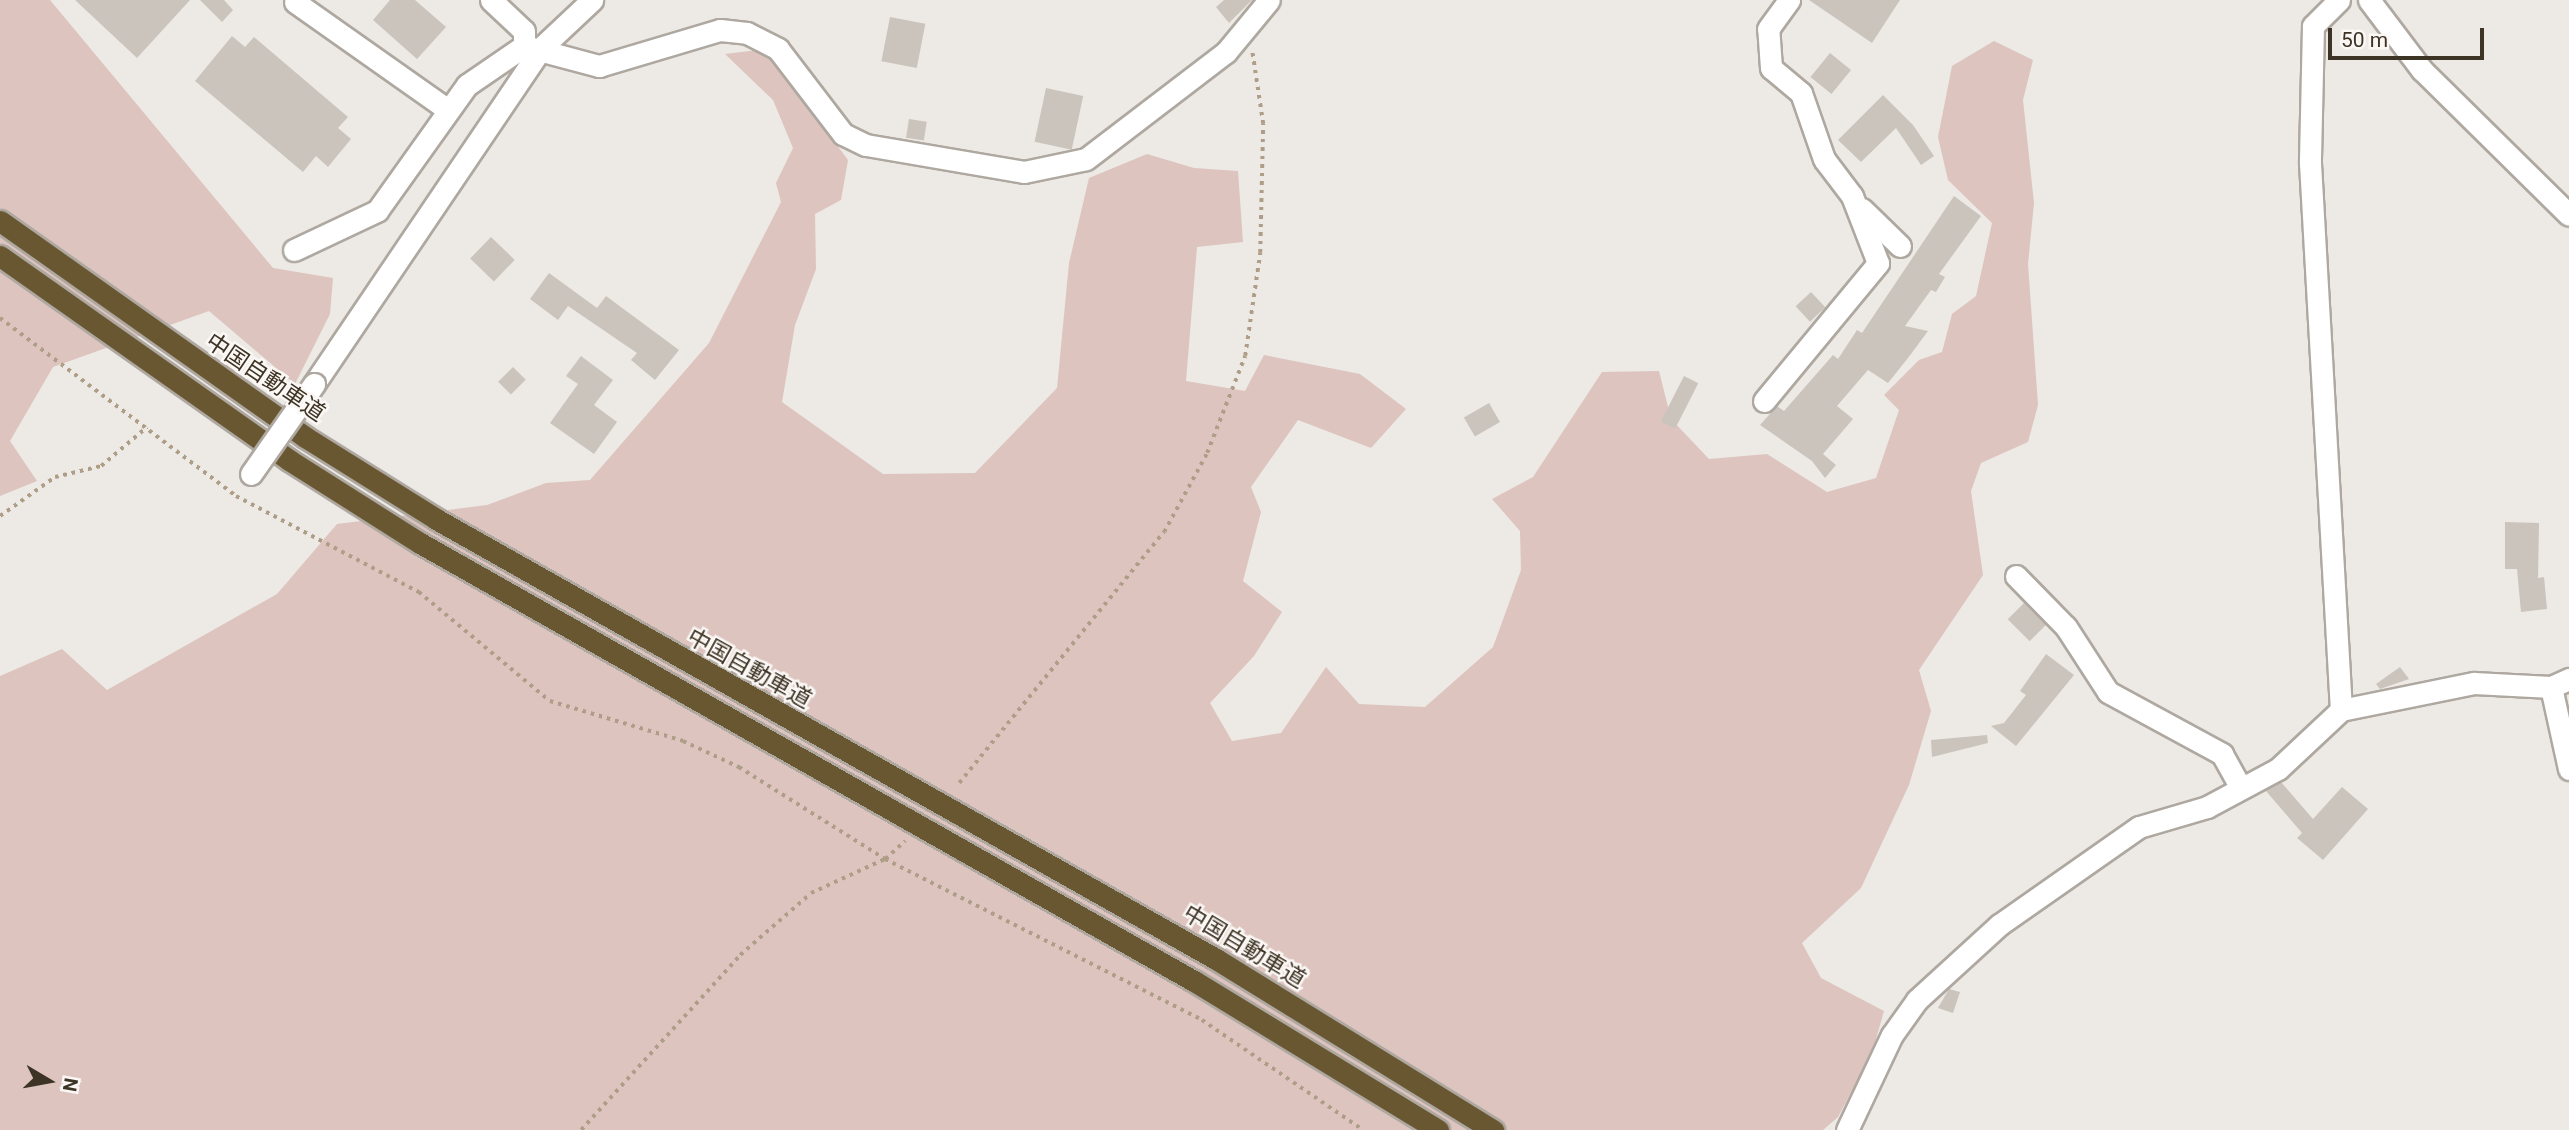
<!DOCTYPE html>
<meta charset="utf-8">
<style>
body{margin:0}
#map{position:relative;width:2569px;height:1130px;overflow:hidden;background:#ede9e5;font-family:Roboto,"Noto Sans JP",sans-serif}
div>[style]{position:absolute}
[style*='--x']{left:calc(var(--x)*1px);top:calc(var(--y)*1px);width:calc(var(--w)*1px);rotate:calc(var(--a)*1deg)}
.green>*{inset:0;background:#ddc4bf}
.building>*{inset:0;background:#cbc4bd;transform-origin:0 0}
.path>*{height:3.5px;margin-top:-1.75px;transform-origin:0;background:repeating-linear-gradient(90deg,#af9e87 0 3.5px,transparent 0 8.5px)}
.roads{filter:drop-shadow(2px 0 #aea8a0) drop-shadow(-2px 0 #aea8a0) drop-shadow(0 2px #aea8a0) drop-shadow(0 -2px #aea8a0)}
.minor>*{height:21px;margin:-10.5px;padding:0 10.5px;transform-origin:10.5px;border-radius:10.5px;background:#fff}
.highway>*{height:21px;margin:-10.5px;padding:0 10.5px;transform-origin:10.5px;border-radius:10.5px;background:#695732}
.bridges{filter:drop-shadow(2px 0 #aea8a0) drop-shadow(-2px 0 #aea8a0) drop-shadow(0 2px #aea8a0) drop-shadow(0 -2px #aea8a0)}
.minor-bridge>*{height:21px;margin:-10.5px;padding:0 10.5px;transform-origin:10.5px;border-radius:10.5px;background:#fff}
span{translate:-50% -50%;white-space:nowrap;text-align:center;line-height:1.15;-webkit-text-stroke:5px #faf7f5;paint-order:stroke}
.street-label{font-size:23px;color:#3e3425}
.north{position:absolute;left:14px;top:1046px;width:70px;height:70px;-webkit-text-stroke:5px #faf7f5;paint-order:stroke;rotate:100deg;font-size:19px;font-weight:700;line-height:28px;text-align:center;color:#3e3425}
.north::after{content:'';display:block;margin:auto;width:24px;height:32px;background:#3e3425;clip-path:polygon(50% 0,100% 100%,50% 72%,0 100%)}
.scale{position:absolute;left:2328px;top:28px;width:156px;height:32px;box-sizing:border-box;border:4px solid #3e3425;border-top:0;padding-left:9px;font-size:21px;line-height:24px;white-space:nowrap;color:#3e3425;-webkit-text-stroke:5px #faf7f5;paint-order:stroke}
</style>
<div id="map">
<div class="green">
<div style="clip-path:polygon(0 0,50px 0,273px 268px,333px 278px,330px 314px,295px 384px,209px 311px,53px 367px,10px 441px,37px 481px,0 496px)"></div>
<div style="clip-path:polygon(1994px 41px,2033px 60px,2023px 100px,2034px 203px,2028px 264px,2038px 405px,2028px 442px,1981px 463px,1971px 491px,1983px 575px,1919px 670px,1931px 711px,1909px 785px,1861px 888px,1802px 943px,1821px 978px,1884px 1011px,1872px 1053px,1838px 1117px,1823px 1130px,0 1130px,0 676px,62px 649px,107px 690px,277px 594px,337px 524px,487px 505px,546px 483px,590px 480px,709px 343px,781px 202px,776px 183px,793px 148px,773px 100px,725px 54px,765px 49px,848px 160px,841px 200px,815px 214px,816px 269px,795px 325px,782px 402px,883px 474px,975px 473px,1057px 388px,1069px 263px,1089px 178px,1147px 154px,1194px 168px,1238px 171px,1243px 242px,1197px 247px,1186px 381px,1245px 391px,1264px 355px,1360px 374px,1406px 409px,1371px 448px,1298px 420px,1251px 487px,1261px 512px,1243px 581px,1282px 612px,1254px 656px,1210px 703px,1232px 741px,1281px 733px,1326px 667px,1359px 704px,1425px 707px,1493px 647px,1521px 570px,1520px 531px,1492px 499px,1533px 477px,1602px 372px,1659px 371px,1671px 419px,1709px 459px,1767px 454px,1827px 492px,1876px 478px,1899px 410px,1884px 395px,1919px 360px,1942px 352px,1952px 314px,1976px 296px,1992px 223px,1948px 180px,1938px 137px,1952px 66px)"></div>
</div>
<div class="building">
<div style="clip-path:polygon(75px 0,190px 0,137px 58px)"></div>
<div style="clip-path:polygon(200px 0,224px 0,233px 10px,222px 22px)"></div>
<div style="clip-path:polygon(390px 0,415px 0,446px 27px,417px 59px,373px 20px)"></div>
<div style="clip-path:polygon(1224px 0,1252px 0,1229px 23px,1216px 7px)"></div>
<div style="clip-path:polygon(1809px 0,1900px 0,1872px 43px)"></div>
<div style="left:890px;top:17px;width:36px;height:45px;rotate:11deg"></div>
<div style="clip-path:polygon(232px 36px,245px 47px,254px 37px,348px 117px,338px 128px,351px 139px,328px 167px,316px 156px,303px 172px,195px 81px)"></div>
<div style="left:1830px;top:53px;width:27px;height:31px;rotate:39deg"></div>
<div style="left:1046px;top:88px;width:38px;height:55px;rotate:12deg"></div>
<div style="clip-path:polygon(1883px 95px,1913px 125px,1934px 156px,1921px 165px,1896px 128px,1861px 162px,1838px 140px)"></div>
<div style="left:909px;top:119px;width:18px;height:19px;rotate:9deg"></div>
<div style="clip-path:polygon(1954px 196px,1981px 216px,1939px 274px,1945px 277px,1936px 292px,1931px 290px,1905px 326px,1928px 331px,1908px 358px,1888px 383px,1868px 370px,1837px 406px,1853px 419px,1823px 454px,1836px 465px,1825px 478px,1812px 461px,1760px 425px,1777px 406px,1784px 411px,1833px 355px,1838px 359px,1857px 330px,1862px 333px)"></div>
<div style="left:491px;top:237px;width:33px;height:30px;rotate:44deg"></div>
<div style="clip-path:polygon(549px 273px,597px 308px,606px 296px,679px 350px,655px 380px,631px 360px,637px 353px,568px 306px,558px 320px,530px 299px)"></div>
<div style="left:1811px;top:292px;width:21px;height:21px;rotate:47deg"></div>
<div style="clip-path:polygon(581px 356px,613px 380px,594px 405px,617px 422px,594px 454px,550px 423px,578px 384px,566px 376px)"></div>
<div style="left:513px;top:367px;width:18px;height:21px;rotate:45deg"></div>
<div style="left:1684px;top:376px;width:16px;height:51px;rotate:27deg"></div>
<div style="left:1489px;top:403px;width:22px;height:29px;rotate:60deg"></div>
<div style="clip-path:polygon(2505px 522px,2539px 523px,2538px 578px,2544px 577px,2547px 609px,2521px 612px,2517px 569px,2505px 569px)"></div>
<div style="left:2024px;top:603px;width:31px;height:23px;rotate:45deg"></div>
<div style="clip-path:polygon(2046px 654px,2074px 675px,2016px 746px,1991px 726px,2004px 723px,2026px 695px,2020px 691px)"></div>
<div style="clip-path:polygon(2400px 667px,2409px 679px,2380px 689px,2376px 684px)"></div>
<div style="clip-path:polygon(1987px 735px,1988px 743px,1932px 757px,1931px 740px)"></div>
<div style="clip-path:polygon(2281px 782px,2313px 819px,2342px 787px,2368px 809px,2323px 860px,2297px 838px,2302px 833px,2266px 791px)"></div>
<div style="clip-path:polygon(1949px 989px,1960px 992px,1953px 1013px,1938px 1008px)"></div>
</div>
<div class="path">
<div style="--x:0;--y:318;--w:296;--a:37"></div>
<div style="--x:236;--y:496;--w:207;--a:27.7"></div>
<div style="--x:419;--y:592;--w:170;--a:39.8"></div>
<div style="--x:550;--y:701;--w:139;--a:16.7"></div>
<div style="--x:683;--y:741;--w:62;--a:24.9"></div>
<div style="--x:739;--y:767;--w:173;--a:32.2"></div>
<div style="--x:885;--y:859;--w:356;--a:26.9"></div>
<div style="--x:1202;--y:1020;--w:195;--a:34.3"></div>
<div style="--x:0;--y:516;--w:67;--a:-35.3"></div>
<div style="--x:55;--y:477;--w:47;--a:-13.4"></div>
<div style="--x:101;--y:466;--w:60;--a:-40.3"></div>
<div style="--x:959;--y:783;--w:324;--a:-50.8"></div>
<div style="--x:1164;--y:532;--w:90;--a:-61.4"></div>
<div style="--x:1207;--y:453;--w:104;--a:-68.6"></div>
<div style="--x:1245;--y:356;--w:104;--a:-81.7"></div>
<div style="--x:1260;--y:253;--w:129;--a:-88.7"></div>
<div style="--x:1263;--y:124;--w:74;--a:-98.6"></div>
<div style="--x:581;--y:1130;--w:236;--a:-47.7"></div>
<div style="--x:740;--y:955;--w:94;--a:-41.1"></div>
<div style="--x:811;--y:893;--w:81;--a:-24.7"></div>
<div style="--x:885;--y:859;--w:27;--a:-42"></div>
</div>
<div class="roads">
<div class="minor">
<div style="--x:491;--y:0;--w:45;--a:43.2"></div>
<div style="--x:524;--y:31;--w:15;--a:90"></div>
<div style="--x:2339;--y:0;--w:37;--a:135"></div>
<div style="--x:2313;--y:26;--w:137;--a:91.3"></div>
<div style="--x:2310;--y:163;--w:548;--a:86.76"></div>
<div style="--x:2369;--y:0;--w:88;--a:52.9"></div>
<div style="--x:2422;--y:70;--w:206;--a:44.6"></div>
<div style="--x:295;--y:2;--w:187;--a:35.2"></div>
<div style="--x:1862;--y:209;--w:53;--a:44.2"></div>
<div style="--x:294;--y:250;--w:92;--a:-25.2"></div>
<div style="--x:377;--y:211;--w:155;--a:-54.5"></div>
<div style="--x:467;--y:85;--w:69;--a:-34.4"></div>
<div style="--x:524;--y:46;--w:78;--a:14.9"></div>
<div style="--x:599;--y:66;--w:126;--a:-16.6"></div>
<div style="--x:720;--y:30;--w:27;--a:6"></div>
<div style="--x:747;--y:33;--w:35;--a:27"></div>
<div style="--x:778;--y:49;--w:107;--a:52.6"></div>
<div style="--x:843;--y:134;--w:25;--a:26"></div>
<div style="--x:866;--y:145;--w:160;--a:9.7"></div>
<div style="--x:1024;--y:172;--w:63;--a:-11.8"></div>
<div style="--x:1086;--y:159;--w:176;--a:-37.4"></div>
<div style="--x:1226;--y:52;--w:67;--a:-50.4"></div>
<div style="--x:314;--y:384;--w:407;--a:-55.9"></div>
<div style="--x:542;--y:47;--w:69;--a:-43.2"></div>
<div style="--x:1764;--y:401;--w:179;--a:-50.4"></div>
<div style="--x:1878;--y:263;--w:72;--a:-111.2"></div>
<div style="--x:1852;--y:196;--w:46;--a:-127.1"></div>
<div style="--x:1824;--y:159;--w:70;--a:-109.2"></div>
<div style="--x:1801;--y:93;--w:39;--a:-140"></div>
<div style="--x:1771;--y:68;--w:39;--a:-94"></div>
<div style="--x:1768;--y:29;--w:36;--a:-54"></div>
<div style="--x:2016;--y:576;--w:71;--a:45.6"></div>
<div style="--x:2066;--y:627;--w:77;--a:57.1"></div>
<div style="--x:2108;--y:692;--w:130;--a:28.5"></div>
<div style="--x:2222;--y:754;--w:38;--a:61"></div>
<div style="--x:2551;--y:687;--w:84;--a:77.6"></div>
<div style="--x:1847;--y:1130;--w:105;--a:-64.7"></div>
<div style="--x:1892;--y:1035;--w:43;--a:-54.5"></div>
<div style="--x:1917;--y:1000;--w:111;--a:-42.4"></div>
<div style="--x:1999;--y:925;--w:171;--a:-35"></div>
<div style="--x:2139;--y:827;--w:71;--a:-16.4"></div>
<div style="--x:2207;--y:807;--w:81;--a:-28.2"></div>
<div style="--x:2278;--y:769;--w:86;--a:-43.1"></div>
<div style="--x:2341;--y:710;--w:136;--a:-11.5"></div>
<div style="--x:2474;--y:683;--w:77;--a:3"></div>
<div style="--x:2551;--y:687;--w:20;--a:-24"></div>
</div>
<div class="highway">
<div style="--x:0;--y:221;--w:374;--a:35.3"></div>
<div style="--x:305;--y:437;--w:155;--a:32"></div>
<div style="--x:436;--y:519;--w:896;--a:29.43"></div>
<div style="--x:1216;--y:959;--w:326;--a:31.7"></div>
<div style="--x:0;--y:256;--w:354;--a:35.2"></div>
<div style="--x:289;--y:460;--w:155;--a:32.4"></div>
<div style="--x:420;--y:543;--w:889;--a:29.51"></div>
<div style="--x:1194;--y:981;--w:286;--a:31.4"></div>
</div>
</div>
<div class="bridges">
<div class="minor-bridge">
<div style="--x:251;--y:474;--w:110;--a:-55"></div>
</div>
</div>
<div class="street-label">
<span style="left:265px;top:378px;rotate:34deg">中国自動車道</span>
<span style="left:749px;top:669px;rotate:29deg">中国自動車道</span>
<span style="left:1244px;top:947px;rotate:31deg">中国自動車道</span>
</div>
<div class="north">N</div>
<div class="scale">50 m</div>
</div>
